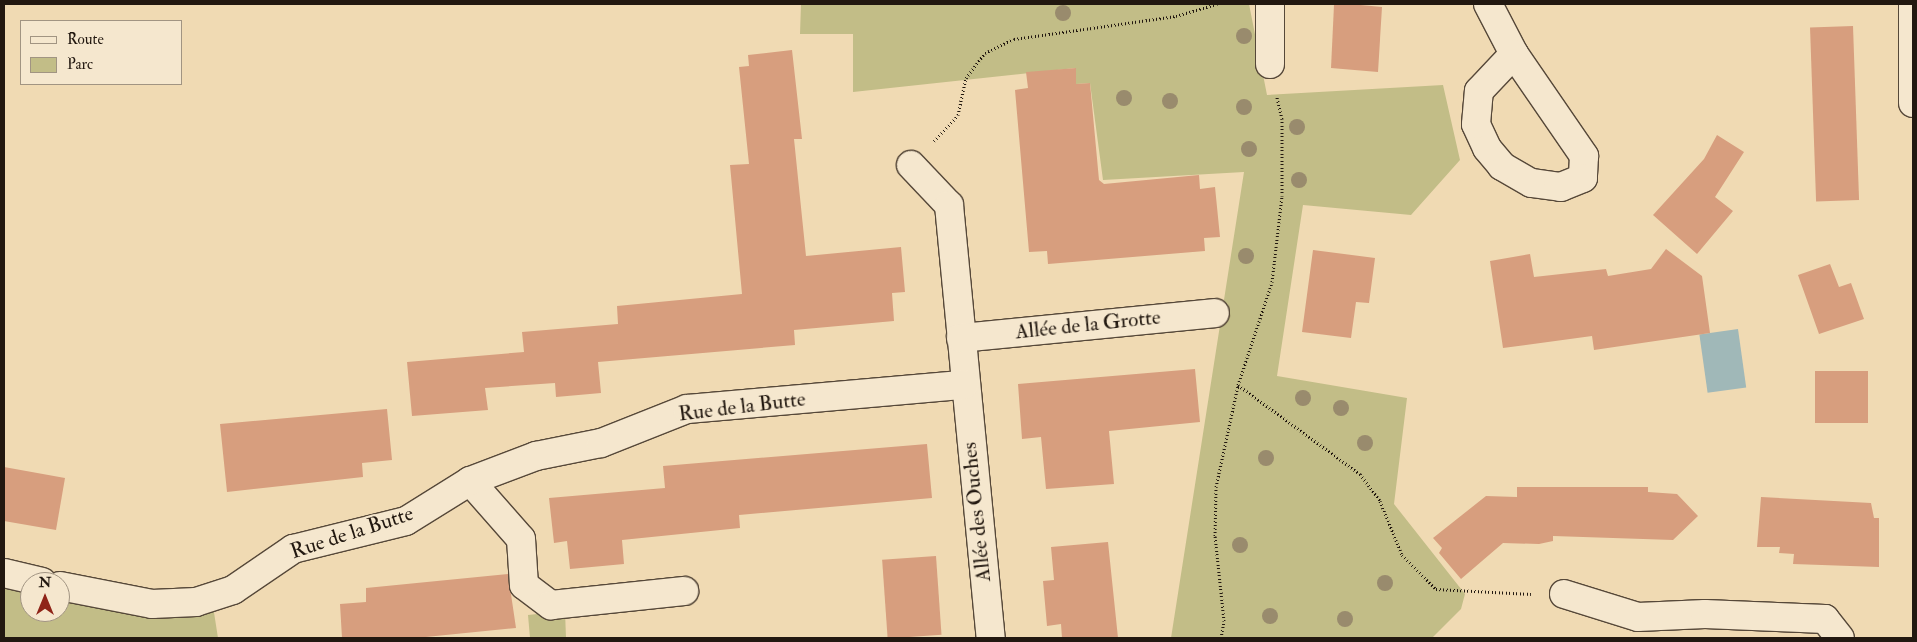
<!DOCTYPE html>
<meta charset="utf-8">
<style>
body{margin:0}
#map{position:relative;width:1917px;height:642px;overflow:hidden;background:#f0dab3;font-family:"IM FELL Double Pica",serif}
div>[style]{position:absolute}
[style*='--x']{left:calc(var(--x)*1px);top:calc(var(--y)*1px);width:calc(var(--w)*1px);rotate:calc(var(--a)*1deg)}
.green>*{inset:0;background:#c2bd87}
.water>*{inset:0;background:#a0b8b8;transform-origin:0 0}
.building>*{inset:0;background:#d79e7e;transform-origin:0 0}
.path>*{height:3px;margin-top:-1.5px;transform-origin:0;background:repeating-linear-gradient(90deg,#221810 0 1px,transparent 0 3.5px)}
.roads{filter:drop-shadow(1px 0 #564839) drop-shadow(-1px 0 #564839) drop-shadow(0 1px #564839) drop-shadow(0 -1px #564839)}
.minor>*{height:28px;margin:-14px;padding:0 14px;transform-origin:14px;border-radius:14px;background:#f5e7ce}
.trees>*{width:16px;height:16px;margin:-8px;border-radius:50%;background:#998b6d}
span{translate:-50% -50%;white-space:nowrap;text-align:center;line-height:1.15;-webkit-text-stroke:4px #f5e7ce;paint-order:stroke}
.street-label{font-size:21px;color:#221810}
.frame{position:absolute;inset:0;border:5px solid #221810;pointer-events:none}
.legend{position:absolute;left:20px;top:20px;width:162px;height:65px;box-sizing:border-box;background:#f5e7ce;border:1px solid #a19482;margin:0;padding:6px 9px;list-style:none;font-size:15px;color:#221810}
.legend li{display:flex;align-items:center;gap:10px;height:25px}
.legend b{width:25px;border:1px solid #a19482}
.north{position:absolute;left:20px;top:572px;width:50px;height:50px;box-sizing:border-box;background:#f5e7ce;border:1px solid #a19482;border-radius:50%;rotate:0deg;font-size:14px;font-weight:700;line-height:20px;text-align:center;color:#221810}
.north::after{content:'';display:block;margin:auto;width:18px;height:22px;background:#8f2418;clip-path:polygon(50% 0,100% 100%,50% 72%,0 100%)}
</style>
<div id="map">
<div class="green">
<div style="clip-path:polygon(801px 4px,1249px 4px,1267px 95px,1443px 85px,1460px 160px,1411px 215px,1303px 205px,1277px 376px,1407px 398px,1394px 504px,1465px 594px,1461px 609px,1432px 638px,1171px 638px,1244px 172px,1103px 180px,1090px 83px,1076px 84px,1075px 68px,853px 92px,853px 34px,800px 34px)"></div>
<div style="clip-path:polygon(4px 589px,30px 591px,30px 612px,60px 612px,60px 594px,213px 606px,218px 638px,4px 638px)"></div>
<div style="clip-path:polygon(565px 611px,566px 638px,530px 638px,528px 615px)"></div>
</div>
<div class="water">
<div style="left:1738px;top:329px;width:59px;height:39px;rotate:82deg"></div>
</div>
<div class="building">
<div style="clip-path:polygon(1350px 4px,1382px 7px,1378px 72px,1331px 68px,1334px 5px)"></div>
<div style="left:1853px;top:26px;width:174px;height:43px;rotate:88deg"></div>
<div style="clip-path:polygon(792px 50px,802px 139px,794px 139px,806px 256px,901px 247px,905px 292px,892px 293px,894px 321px,794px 330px,795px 345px,598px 362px,601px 393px,556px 397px,555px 383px,485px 388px,488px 410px,412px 416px,407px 362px,524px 352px,522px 332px,618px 324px,617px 306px,742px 294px,730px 165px,749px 164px,739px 67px,749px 66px,748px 55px)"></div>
<div style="clip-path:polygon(1076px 68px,1076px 84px,1090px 83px,1099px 180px,1104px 184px,1199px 175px,1200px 189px,1215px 187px,1220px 237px,1204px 238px,1205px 251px,1048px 264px,1047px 251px,1029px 252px,1015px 90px,1028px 88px,1026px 72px)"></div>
<div style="clip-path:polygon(1717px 135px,1744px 152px,1715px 197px,1733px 211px,1697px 254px,1653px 215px,1704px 159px)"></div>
<div style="clip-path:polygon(1666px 249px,1702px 276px,1710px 333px,1594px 350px,1592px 336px,1503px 348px,1490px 261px,1530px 254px,1534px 277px,1606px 269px,1608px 276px,1651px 269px)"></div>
<div style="clip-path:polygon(1313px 250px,1375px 258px,1369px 303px,1356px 302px,1351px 338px,1302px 332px)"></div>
<div style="clip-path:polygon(1830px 264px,1839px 287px,1851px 283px,1864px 319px,1819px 334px,1798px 275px)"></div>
<div style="clip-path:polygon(1195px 369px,1200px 422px,1109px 431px,1114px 484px,1046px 489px,1041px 437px,1022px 439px,1018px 384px)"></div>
<div style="left:1815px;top:371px;width:53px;height:52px"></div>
<div style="clip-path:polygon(387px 409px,392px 460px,362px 463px,363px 477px,227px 492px,220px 424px)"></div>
<div style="clip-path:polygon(927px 444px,932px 498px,739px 515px,740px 528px,622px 540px,624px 564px,570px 569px,567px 541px,554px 543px,549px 498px,665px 488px,663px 466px)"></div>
<div style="clip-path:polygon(4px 467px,65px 478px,56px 530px,4px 521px)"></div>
<div style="clip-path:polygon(1517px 487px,1648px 487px,1648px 492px,1677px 494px,1698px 516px,1673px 540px,1553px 536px,1553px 541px,1539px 544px,1503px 543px,1461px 579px,1439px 553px,1442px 548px,1433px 538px,1486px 496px,1517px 497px)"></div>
<div style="clip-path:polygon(1761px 497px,1871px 503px,1874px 518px,1879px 518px,1879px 567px,1793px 564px,1794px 554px,1779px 553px,1780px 547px,1757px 547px)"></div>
<div style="clip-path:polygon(1108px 542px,1118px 638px,1062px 638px,1061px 624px,1047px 626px,1043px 581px,1054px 580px,1051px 547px)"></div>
<div style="left:936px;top:556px;width:79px;height:54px;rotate:86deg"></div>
<div style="clip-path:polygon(508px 574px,516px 628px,416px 638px,342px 638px,340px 604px,366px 602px,366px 588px)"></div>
</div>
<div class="path">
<div style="--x:934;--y:141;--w:35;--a:-47"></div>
<div style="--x:958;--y:115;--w:38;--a:-78"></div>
<div style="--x:966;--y:78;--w:31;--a:-53"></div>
<div style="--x:985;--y:53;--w:32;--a:-26"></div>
<div style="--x:1014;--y:39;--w:164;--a:-8.1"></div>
<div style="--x:1176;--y:16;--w:43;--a:-16.3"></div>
<div style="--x:1238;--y:385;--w:151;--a:36.1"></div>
<div style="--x:1360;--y:474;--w:34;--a:53"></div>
<div style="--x:1380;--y:501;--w:58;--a:67.8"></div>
<div style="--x:1402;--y:555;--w:48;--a:45"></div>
<div style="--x:1436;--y:589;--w:95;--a:3"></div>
<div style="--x:1221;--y:638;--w:17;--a:-80"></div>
<div style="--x:1224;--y:621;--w:85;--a:-96"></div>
<div style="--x:1215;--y:536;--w:49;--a:-88.8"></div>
<div style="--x:1216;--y:487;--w:104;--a:-77.8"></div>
<div style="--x:1238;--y:385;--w:108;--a:-71.7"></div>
<div style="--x:1272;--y:282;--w:87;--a:-83.4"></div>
<div style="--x:1282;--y:196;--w:77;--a:-90"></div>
<div style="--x:1282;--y:119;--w:23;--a:-103"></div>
</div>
<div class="roads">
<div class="minor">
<div style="--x:1488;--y:4;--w:56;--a:62.5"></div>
<div style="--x:1514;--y:54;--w:124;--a:55.5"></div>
<div style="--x:1584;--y:156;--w:22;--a:93"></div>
<div style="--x:1583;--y:178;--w:24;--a:158"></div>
<div style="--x:1561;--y:187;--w:30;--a:-172"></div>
<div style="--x:1531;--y:183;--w:34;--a:-150"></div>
<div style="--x:1502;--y:166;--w:23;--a:-130"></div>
<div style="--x:1487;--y:148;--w:26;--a:-115"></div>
<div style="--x:1476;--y:124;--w:33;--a:-85"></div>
<div style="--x:1479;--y:91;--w:51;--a:-46.6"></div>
<div style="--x:1913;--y:4;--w:99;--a:90"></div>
<div style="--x:1270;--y:64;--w:60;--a:-90"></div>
<div style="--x:911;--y:165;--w:55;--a:46.5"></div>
<div style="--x:949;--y:205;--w:435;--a:84.5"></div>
<div style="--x:961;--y:338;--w:255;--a:-5.6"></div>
<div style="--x:470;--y:481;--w:77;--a:48.7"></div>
<div style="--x:521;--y:539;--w:46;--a:86.3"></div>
<div style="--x:524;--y:585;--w:34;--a:37"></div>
<div style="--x:551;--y:605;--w:134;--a:-6"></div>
<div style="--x:4;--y:573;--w:39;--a:13"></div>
<div style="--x:60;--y:586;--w:94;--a:11.1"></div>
<div style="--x:152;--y:604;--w:44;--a:-2.6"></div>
<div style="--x:196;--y:602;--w:39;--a:-18"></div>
<div style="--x:233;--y:590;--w:73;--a:-34.3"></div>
<div style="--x:293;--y:549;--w:116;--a:-13.9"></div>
<div style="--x:406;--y:521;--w:75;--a:-32"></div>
<div style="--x:470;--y:481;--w:71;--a:-20.7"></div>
<div style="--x:536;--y:456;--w:66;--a:-11.3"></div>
<div style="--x:601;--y:443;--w:92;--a:-21.6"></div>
<div style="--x:687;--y:409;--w:278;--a:-5"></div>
<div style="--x:1564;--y:594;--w:77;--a:17.3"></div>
<div style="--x:1638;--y:617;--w:67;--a:-2.6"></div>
<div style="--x:1705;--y:614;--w:120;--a:2.4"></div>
<div style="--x:1825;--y:619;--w:24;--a:52"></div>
</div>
</div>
<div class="trees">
<div style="left:1063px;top:13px"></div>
<div style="left:1244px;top:36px"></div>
<div style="left:1124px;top:98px"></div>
<div style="left:1170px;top:101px"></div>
<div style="left:1244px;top:107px"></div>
<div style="left:1297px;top:127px"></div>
<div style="left:1249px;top:149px"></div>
<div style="left:1299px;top:180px"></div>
<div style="left:1246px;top:256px"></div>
<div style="left:1303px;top:398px"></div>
<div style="left:1341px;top:408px"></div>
<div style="left:1365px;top:443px"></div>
<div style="left:1266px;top:458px"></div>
<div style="left:1240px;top:545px"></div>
<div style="left:1385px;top:583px"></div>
<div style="left:1270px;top:616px"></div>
<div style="left:1345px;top:619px"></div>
</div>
<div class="street-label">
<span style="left:1088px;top:325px;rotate:-6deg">Allée de la Grotte</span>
<span style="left:742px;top:407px;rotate:-7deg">Rue de la Butte</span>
<span style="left:977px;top:512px;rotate:-96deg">Allée des Ouches</span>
<span style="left:352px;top:533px;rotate:-18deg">Rue de la Butte</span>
</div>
<div class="frame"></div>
<ul class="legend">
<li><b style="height:6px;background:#f5e7ce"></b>Route</li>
<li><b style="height:14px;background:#c2bd87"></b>Parc</li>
</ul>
<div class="north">N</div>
</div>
